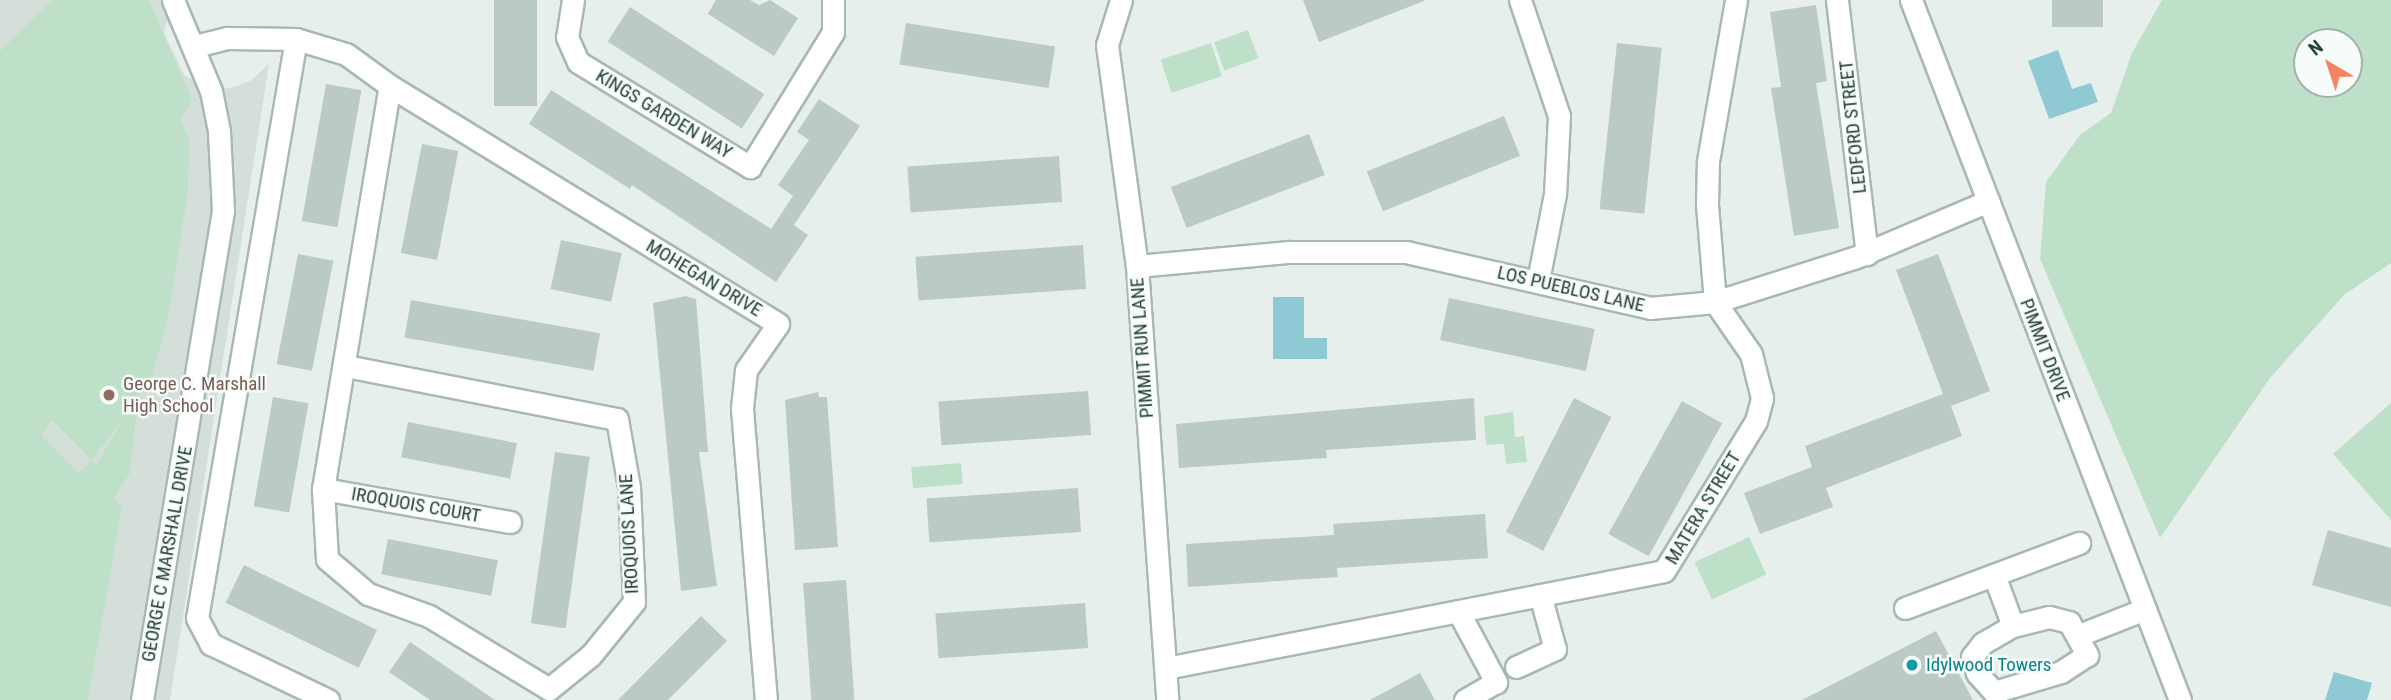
<!DOCTYPE html>
<style>
body{margin:0}
#map{position:relative;width:2391px;height:700px;overflow:hidden;background:#e6efeb;font-family:"Roboto Condensed",sans-serif}
div>[style]{position:absolute}
[style*='--x']{left:calc(var(--x)*1px);top:calc(var(--y)*1px);width:calc(var(--w)*1px);rotate:calc(var(--a)*1deg)}
.built>*{inset:0;background:#d4dfda}
.green>*{inset:0;background:#bfe0c8;transform-origin:0 0}
.water>*{inset:0;background:#8ec9d4}
.building>*{inset:0;background:#bbcac4;transform-origin:0 0}
.roads{filter:drop-shadow(2px 0 #a8b8b2) drop-shadow(-2px 0 #a8b8b2) drop-shadow(0 2px #a8b8b2) drop-shadow(0 -2px #a8b8b2)}
.minor>*{height:21px;margin:-10.5px;padding:0 10.5px;transform-origin:10.5px;border-radius:10.5px;background:#fff}
.dots>*{width:19px;height:19px;translate:-50% -50%;box-sizing:border-box;border:4px solid #f7fbf9;border-radius:50%}
span{translate:-50% -50%;white-space:nowrap;text-align:center;line-height:1.15;-webkit-text-stroke:5px #f7fbf9;paint-order:stroke}
.street-label{font-size:19px;color:#24423a}
.education-label{font-size:19px;color:#785e54}
.left{translate:0 -50%;text-align:left}
.culture-label{font-size:19px;color:#0d838f}
.north{position:absolute;left:2293px;top:28px;width:70px;height:70px;box-sizing:border-box;background:#f7fbf9;border:2px solid #a3b1ad;border-radius:50%;rotate:321deg;font-size:19px;font-weight:700;line-height:28px;text-align:center;color:#24423a}
.north::after{content:'';display:block;margin:auto;width:24px;height:32px;background:#f4845f;clip-path:polygon(50% 0,100% 100%,50% 72%,0 100%)}
</style>
<div id="map">
<div class="built">
<div style="clip-path:polygon(0 0,172px 0,164px 34px,185px 76px,215px 89px,231px 88px,250px 81px,269px 64px,170px 700px,0 700px)"></div>
</div>
<div class="green">
<div style="clip-path:polygon(evenodd,52px 0,149px 0,192px 99px,181px 120px,189px 140px,188px 191px,168px 319px,151px 378px,138px 397px,130px 473px,113px 499px,122px 507px,88px 700px,0 700px,0 51px,52px 0,125px 416px,96px 465px,91px 461px,78px 473px,41px 435px,52px 420px,92px 460px,125px 416px)"></div>
<div style="clip-path:polygon(evenodd,2162px 0,2391px 0,2391px 263px,2344px 295px,2270px 378px,2160px 538px,2040px 259px,2046px 182px,2080px 135px,2111px 113px,2132px 53px,2162px 0,2307px 42px,2349px 42px,2349px 84px,2307px 84px,2307px 42px)"></div>
<div style="left:1248px;top:30px;width:30px;height:36px;rotate:70deg"></div>
<div style="left:1211px;top:43px;width:35px;height:53px;rotate:72deg"></div>
<div style="clip-path:polygon(2391px 403px,2391px 520px,2333px 454px)"></div>
<div style="clip-path:polygon(1513px 412px,1515px 437px,1524px 436px,1527px 462px,1506px 464px,1504px 444px,1486px 445px,1484px 416px)"></div>
<div style="left:961px;top:463px;width:21px;height:50px;rotate:85deg"></div>
<div style="left:1749px;top:537px;width:41px;height:60px;rotate:65deg"></div>
</div>
<div class="water">
<div style="clip-path:polygon(2058px 50px,2072px 89px,2091px 83px,2098px 102px,2049px 119px,2028px 61px)"></div>
<div style="clip-path:polygon(1273px 297px,1304px 297px,1304px 338px,1327px 338px,1327px 359px,1273px 359px)"></div>
<div style="clip-path:polygon(2334px 672px,2372px 683px,2367px 700px,2325px 700px)"></div>
</div>
<div class="building">
<div style="left:494px;top:0;width:43px;height:106px"></div>
<div style="clip-path:polygon(716px 0,750px 0,759px 5px,770px 0,798px 18px,774px 56px,708px 14px)"></div>
<div style="clip-path:polygon(1303px 0,1424px 0,1424px 1px,1319px 42px)"></div>
<div style="left:2052px;top:0;width:51px;height:27px"></div>
<div style="clip-path:polygon(1816px 5px,1827px 81px,1816px 83px,1839px 228px,1794px 236px,1771px 88px,1781px 87px,1770px 12px)"></div>
<div style="left:630px;top:7px;width:160px;height:41px;rotate:33deg"></div>
<div style="left:906px;top:23px;width:151px;height:42px;rotate:9deg"></div>
<div style="left:1617px;top:43px;width:45px;height:167px;rotate:6deg"></div>
<div style="left:326px;top:84px;width:36px;height:139px;rotate:10deg"></div>
<div style="clip-path:polygon(551px 90px,771px 229px,793px 196px,778px 185px,809px 140px,797px 132px,819px 99px,860px 126px,794px 225px,808px 235px,776px 282px,632px 185px,630px 189px,529px 124px)"></div>
<div style="left:1504px;top:116px;width:43px;height:148px;rotate:68deg"></div>
<div style="left:1309px;top:134px;width:44px;height:148px;rotate:69deg"></div>
<div style="left:422px;top:144px;width:37px;height:111px;rotate:11deg"></div>
<div style="left:1059px;top:156px;width:46px;height:152px;rotate:86deg"></div>
<div style="left:561px;top:240px;width:62px;height:50px;rotate:12deg"></div>
<div style="left:1083px;top:245px;width:44px;height:168px;rotate:86deg"></div>
<div style="left:298px;top:254px;width:36px;height:112px;rotate:11deg"></div>
<div style="clip-path:polygon(1938px 254px,1990px 391px,1951px 406px,1962px 436px,1826px 488px,1833px 507px,1760px 534px,1744px 493px,1812px 467px,1805px 446px,1943px 394px,1896px 270px)"></div>
<div style="clip-path:polygon(686px 296px,696px 299px,708px 452px,699px 452px,717px 586px,681px 591px,653px 303px)"></div>
<div style="left:1449px;top:298px;width:149px;height:43px;rotate:12deg"></div>
<div style="left:411px;top:300px;width:192px;height:38px;rotate:10deg"></div>
<div style="left:1088px;top:391px;width:44px;height:150px;rotate:86deg"></div>
<div style="clip-path:polygon(818px 392px,819px 397px,827px 397px,838px 547px,795px 550px,785px 400px)"></div>
<div style="left:273px;top:397px;width:36px;height:111px;rotate:10deg"></div>
<div style="clip-path:polygon(1474px 398px,1476px 440px,1326px 450px,1327px 458px,1179px 468px,1176px 424px)"></div>
<div style="left:1574px;top:398px;width:42px;height:150px;rotate:27deg"></div>
<div style="left:1682px;top:401px;width:46px;height:152px;rotate:29deg"></div>
<div style="left:408px;top:422px;width:111px;height:36px;rotate:11deg"></div>
<div style="left:555px;top:452px;width:35px;height:173px;rotate:8deg"></div>
<div style="left:1078px;top:488px;width:44px;height:152px;rotate:86deg"></div>
<div style="clip-path:polygon(1485px 514px,1488px 558px,1337px 568px,1338px 577px,1188px 587px,1186px 544px,1334px 535px,1333px 524px)"></div>
<div style="clip-path:polygon(2328px 530px,2391px 548px,2391px 607px,2312px 585px)"></div>
<div style="left:388px;top:539px;width:112px;height:36px;rotate:11deg"></div>
<div style="left:244px;top:565px;width:148px;height:42px;rotate:26deg"></div>
<div style="left:846px;top:580px;width:120px;height:43px;rotate:86deg"></div>
<div style="left:1085px;top:603px;width:45px;height:150px;rotate:86deg"></div>
<div style="clip-path:polygon(701px 616px,727px 641px,668px 700px,618px 700px)"></div>
<div style="clip-path:polygon(1936px 631px,1973px 700px,1802px 700px)"></div>
<div style="clip-path:polygon(410px 642px,457px 674px,495px 700px,430px 700px,389px 672px)"></div>
<div style="clip-path:polygon(1420px 673px,1435px 700px,1370px 700px)"></div>
</div>
<div class="roads">
<div class="minor">
<div style="--x:573;--y:0;--w:37;--a:99"></div>
<div style="--x:567;--y:37;--w:27;--a:66"></div>
<div style="--x:578;--y:62;--w:202;--a:31.4"></div>
<div style="--x:750;--y:167;--w:158;--a:-58.4"></div>
<div style="--x:833;--y:32;--w:32;--a:-90"></div>
<div style="--x:1121;--y:0;--w:47;--a:107.3"></div>
<div style="--x:1107;--y:45;--w:223;--a:82.3"></div>
<div style="--x:1137;--y:266;--w:435;--a:86"></div>
<div style="--x:1520;--y:0;--w:122;--a:71.4"></div>
<div style="--x:1559;--y:116;--w:78;--a:92.9"></div>
<div style="--x:1555;--y:194;--w:89;--a:101.1"></div>
<div style="--x:1837;--y:0;--w:256;--a:83.3"></div>
<div style="--x:1911;--y:0;--w:750;--a:68.98"></div>
<div style="--x:296;--y:39;--w:52;--a:16.7"></div>
<div style="--x:346;--y:54;--w:54;--a:36"></div>
<div style="--x:390;--y:86;--w:455;--a:31.5"></div>
<div style="--x:778;--y:324;--w:56;--a:124.8"></div>
<div style="--x:746;--y:370;--w:39;--a:96"></div>
<div style="--x:742;--y:409;--w:292;--a:85.3"></div>
<div style="--x:195;--y:46;--w:34;--a:-14"></div>
<div style="--x:228;--y:38;--w:68;--a:0.8"></div>
<div style="--x:296;--y:39;--w:587;--a:99.7"></div>
<div style="--x:197;--y:618;--w:30;--a:62"></div>
<div style="--x:211;--y:644;--w:130;--a:25.6"></div>
<div style="--x:1137;--y:266;--w:153;--a:-5.3"></div>
<div style="--x:1289;--y:252;--w:117;--a:0"></div>
<div style="--x:1406;--y:252;--w:250;--a:12.9"></div>
<div style="--x:1650;--y:308;--w:65;--a:-5.3"></div>
<div style="--x:1715;--y:302;--w:146;--a:-17.6"></div>
<div style="--x:1854;--y:258;--w:146;--a:-23"></div>
<div style="--x:346;--y:366;--w:276;--a:11.1"></div>
<div style="--x:617;--y:419;--w:69;--a:80"></div>
<div style="--x:629;--y:487;--w:115;--a:87.5"></div>
<div style="--x:634;--y:602;--w:68;--a:129.1"></div>
<div style="--x:591;--y:655;--w:54;--a:141"></div>
<div style="--x:549;--y:689;--w:140;--a:-148.7"></div>
<div style="--x:429;--y:616;--w:65;--a:-160.2"></div>
<div style="--x:368;--y:594;--w:54;--a:-139.5"></div>
<div style="--x:327;--y:559;--w:70;--a:-93.3"></div>
<div style="--x:323;--y:489;--w:409;--a:-80.6"></div>
<div style="--x:323;--y:489;--w:190;--a:10"></div>
<div style="--x:1994;--y:575;--w:54;--a:69.6"></div>
<div style="--x:2013;--y:626;--w:37;--a:-14"></div>
<div style="--x:2049;--y:617;--w:21;--a:14"></div>
<div style="--x:2069;--y:622;--w:38;--a:61"></div>
<div style="--x:2087;--y:655;--w:31;--a:147"></div>
<div style="--x:2061;--y:672;--w:70;--a:163.4"></div>
<div style="--x:1994;--y:692;--w:25;--a:-132"></div>
<div style="--x:1977;--y:673;--w:17;--a:-107"></div>
<div style="--x:1972;--y:657;--w:18;--a:-52"></div>
<div style="--x:1983;--y:643;--w:34;--a:-30"></div>
<div style="--x:1905;--y:608;--w:186;--a:-20.5"></div>
<div style="--x:1458;--y:611;--w:81;--a:61.8"></div>
<div style="--x:1496;--y:682;--w:36;--a:150"></div>
<div style="--x:2079;--y:635;--w:71;--a:-21.5"></div>
<div style="--x:1516;--y:667;--w:43;--a:-24.8"></div>
<div style="--x:1555;--y:649;--w:56;--a:-105.5"></div>
<div style="--x:1166;--y:668;--w:507;--a:-11.02"></div>
<div style="--x:1664;--y:571;--w:176;--a:-58.5"></div>
<div style="--x:1756;--y:421;--w:24;--a:-75"></div>
<div style="--x:1762;--y:398;--w:45;--a:-104"></div>
<div style="--x:1751;--y:354;--w:63;--a:-124.7"></div>
<div style="--x:1715;--y:302;--w:98;--a:-94.7"></div>
<div style="--x:1707;--y:204;--w:43;--a:-88.7"></div>
<div style="--x:1708;--y:161;--w:163;--a:-80.1"></div>
<div style="--x:142;--y:700;--w:496;--a:-80.6"></div>
<div style="--x:223;--y:211;--w:80;--a:-92.9"></div>
<div style="--x:219;--y:131;--w:41;--a:-101.3"></div>
<div style="--x:211;--y:91;--w:99;--a:-112.7"></div>
</div>
</div>
<div class="dots">
<div style="left:109px;top:395px;background:#8d6e63"></div>
<div style="left:1912px;top:665px;background:#0f9aa8"></div>
</div>
<div class="street-label">
<span style="left:664px;top:114px;rotate:31deg">KINGS GARDEN WAY</span>
<span style="left:1853px;top:127px;rotate:-96deg">LEDFORD STREET</span>
<span style="left:704px;top:278px;rotate:31deg">MOHEGAN DRIVE</span>
<span style="left:1571px;top:289px;rotate:13deg">LOS PUEBLOS LANE</span>
<span style="left:1142px;top:348px;rotate:-94deg">PIMMIT RUN LANE</span>
<span style="left:2045px;top:350px;rotate:69deg">PIMMIT DRIVE</span>
<span style="left:416px;top:505px;rotate:10deg">IROQUOIS COURT</span>
<span style="left:1703px;top:508px;rotate:-59deg">MATERA STREET</span>
<span style="left:629px;top:534px;rotate:-93deg">IROQUOIS LANE</span>
<span style="left:167px;top:554px;rotate:-80deg">GEORGE C MARSHALL DRIVE</span>
</div>
<div class="education-label">
<span class="left" style="left:123px;top:395px">George C. Marshall<br>High School</span>
</div>
<div class="culture-label">
<span class="left" style="left:1926px;top:665px">Idylwood Towers</span>
</div>
<div class="north">N</div>
</div>
